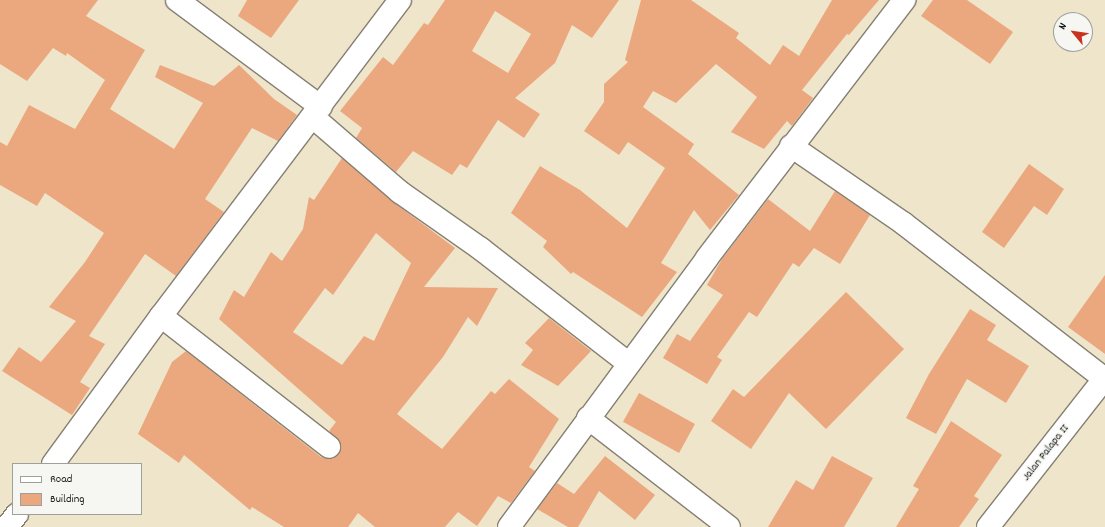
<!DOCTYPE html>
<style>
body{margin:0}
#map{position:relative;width:1105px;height:527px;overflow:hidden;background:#efe5cb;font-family:Dekko,sans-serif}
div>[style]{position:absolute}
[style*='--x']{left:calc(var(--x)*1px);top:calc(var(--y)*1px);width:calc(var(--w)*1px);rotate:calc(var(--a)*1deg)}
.building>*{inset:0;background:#eba87e;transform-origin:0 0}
.roads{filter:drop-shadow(1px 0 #868074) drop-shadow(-1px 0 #868074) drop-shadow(0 1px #868074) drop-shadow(0 -1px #868074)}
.minor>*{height:22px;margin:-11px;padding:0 11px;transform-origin:11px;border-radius:11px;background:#fff}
span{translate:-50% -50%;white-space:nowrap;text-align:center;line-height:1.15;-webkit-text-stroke:3.5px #f6f6f2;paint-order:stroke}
.street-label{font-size:12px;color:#1c1c1c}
.legend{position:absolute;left:12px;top:463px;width:130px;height:52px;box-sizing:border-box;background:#f6f6f2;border:1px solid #9f9f9c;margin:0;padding:5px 7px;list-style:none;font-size:12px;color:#1c1c1c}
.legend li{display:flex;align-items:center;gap:8px;height:20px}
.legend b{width:20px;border:1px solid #9f9f9c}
.north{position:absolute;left:1053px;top:12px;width:40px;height:40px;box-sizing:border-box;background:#f6f6f2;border:1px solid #9f9f9c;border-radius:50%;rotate:299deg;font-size:11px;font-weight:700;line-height:16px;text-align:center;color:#1c1c1c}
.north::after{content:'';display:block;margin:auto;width:14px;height:18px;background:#c8321e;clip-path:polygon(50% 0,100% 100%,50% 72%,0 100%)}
</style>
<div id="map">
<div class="building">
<div style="clip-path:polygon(0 0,98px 0,86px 16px,145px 50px,110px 109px,174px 149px,203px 103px,155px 77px,160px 65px,214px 86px,239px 65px,274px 99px,297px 115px,278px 141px,252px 128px,205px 199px,224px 212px,176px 276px,145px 254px,89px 336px,105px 344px,80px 382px,90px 388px,72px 415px,2px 371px,19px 347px,41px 362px,76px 321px,49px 307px,85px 262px,104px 233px,45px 193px,37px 206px,0 185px,0 142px,7px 146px,29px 105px,75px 129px,105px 80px,67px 53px,66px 56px,53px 48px,27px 81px,0 64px)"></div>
<div style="clip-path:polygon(247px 0,299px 0,271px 38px,238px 16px)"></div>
<div style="clip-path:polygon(evenodd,445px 0,619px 0,592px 38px,572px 25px,555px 63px,515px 98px,540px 114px,524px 138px,498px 120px,467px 168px,460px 164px,452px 175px,413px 151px,396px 172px,356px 138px,362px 128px,340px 111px,383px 57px,393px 65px,424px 23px,428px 25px,445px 0,495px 11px,531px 34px,508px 73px,472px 51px,495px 11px)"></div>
<div style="clip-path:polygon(641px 0,691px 0,739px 33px,736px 38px,770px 65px,783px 45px,799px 56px,832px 0,879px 0,849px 35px,847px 34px,802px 90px,813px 98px,792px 126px,787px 121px,764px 149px,731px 132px,757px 97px,716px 64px,676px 103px,653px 91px,643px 107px,694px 144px,688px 154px,739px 195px,710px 230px,694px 210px,661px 263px,677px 272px,642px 317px,573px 272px,571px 274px,543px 247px,547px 241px,511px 213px,540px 166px,580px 190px,627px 228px,665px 168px,628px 142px,619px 155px,584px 131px,604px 102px,604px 84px,628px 62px,625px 60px)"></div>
<div style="clip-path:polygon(933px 0,967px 0,1013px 32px,990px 64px,921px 16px)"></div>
<div style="clip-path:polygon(evenodd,342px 158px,392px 201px,455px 248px,424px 287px,498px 288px,477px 326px,468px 317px,443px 357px,397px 414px,442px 449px,491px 391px,495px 394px,509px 379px,559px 419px,529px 467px,535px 471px,511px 503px,498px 496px,477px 526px,458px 512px,445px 527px,375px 527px,358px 513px,348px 527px,284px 527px,252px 507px,250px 510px,184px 455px,179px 463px,138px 434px,172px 362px,186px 351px,321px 457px,333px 459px,339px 454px,340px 442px,329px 431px,336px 422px,219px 319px,234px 290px,244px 297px,271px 252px,282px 261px,303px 229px,309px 197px,314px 200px,342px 158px,376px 233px,411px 263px,374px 341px,364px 336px,342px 365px,293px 332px,325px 288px,333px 295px,376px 233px)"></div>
<div style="clip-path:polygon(1029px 164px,1064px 189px,1047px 215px,1034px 206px,1004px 248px,982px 232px)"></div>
<div style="clip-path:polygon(835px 191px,870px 215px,840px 264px,814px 248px,799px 267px,793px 263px,757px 317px,749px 312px,717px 357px,722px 360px,707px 384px,663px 358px,677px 334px,690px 341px,723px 295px,707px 285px,722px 259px,768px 199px,810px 231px)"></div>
<div style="clip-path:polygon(1105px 275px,1105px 354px,1068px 327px)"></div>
<div style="clip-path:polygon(846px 292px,904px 349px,826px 429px,789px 393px,751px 449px,711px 421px,733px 389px,744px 397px)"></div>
<div style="clip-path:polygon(970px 309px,996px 325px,987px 340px,1029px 366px,1006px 403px,967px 379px,936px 434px,906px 418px,929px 374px)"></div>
<div style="clip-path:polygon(549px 318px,591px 351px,558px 386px,521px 365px,533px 350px,525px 343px)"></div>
<div style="left:639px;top:393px;width:64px;height:33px;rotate:29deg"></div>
<div style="clip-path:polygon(951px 421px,1002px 455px,974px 496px,979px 499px,959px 527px,896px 527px,919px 489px,913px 486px)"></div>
<div style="clip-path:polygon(605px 456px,655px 495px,635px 520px,599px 491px,578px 527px,568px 527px,537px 509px,557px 483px,574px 494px)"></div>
<div style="clip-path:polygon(832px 456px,873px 478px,844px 527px,768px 527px,796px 480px,813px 490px)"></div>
</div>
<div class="roads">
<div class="minor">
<div style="--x:177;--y:0;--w:179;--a:36.6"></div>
<div style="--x:313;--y:117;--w:115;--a:40.8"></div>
<div style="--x:400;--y:192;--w:99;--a:35.1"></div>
<div style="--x:481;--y:249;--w:187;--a:37.8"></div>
<div style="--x:791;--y:146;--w:136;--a:34.5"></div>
<div style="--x:903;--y:223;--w:255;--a:37.7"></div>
<div style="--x:161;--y:316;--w:213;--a:37.9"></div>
<div style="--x:588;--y:418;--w:178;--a:37.7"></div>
<div style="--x:53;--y:464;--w:183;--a:-53.9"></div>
<div style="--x:161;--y:316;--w:396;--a:-52.9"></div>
<div style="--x:7;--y:527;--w:16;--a:-52"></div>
<div style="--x:509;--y:527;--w:334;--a:-53.6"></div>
<div style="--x:707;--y:258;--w:325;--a:-52.6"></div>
<div style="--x:988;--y:527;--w:189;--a:-51.9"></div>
</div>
</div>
<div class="street-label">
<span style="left:1046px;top:453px;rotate:-52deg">Jalan Palapa II</span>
</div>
<ul class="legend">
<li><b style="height:5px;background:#fff"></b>Road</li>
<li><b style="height:11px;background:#eba87e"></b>Building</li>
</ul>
<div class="north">N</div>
</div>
